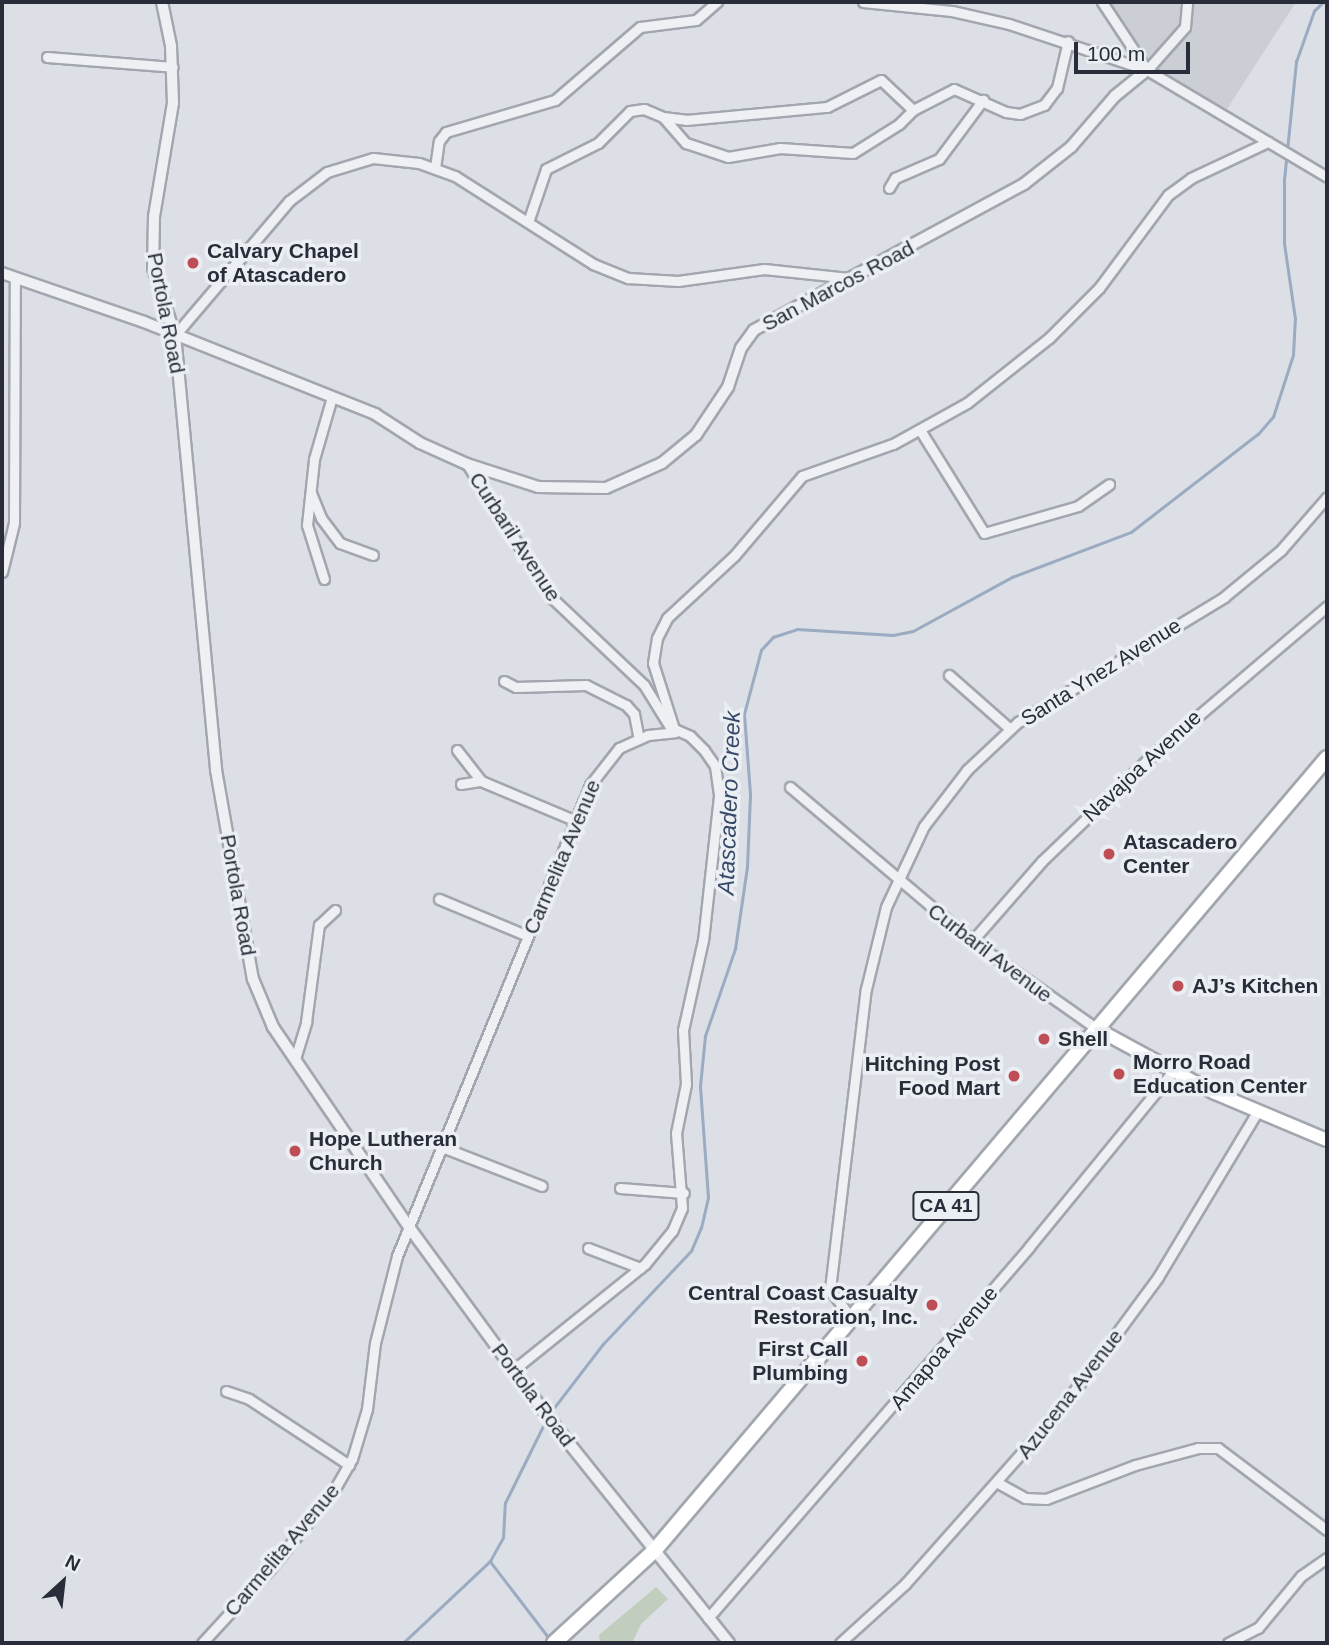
<!DOCTYPE html>
<meta charset="utf-8">
<style>
body{margin:0}
#map{position:relative;width:1329px;height:1645px;overflow:hidden;background:#dcdfe5;font-family:Helvetica,sans-serif}
div>[style]{position:absolute}
[style*='--x']{left:calc(var(--x)*1px);top:calc(var(--y)*1px);width:calc(var(--w)*1px);rotate:calc(var(--a)*1deg)}
.built>*{inset:0;background:#cbced5}
.green>*{inset:0;background:#c1cebe}
.stream>*{height:2.5px;margin:-1.25px;padding:0 1.25px;transform-origin:1.25px;border-radius:1.25px;background:#9babc1}
.roads{filter:drop-shadow(2px 0 #a2a6ae) drop-shadow(-2px 0 #a2a6ae) drop-shadow(0 2px #a2a6ae) drop-shadow(0 -2px #a2a6ae)}
.minor>*{height:9px;margin:-4.5px;padding:0 4.5px;transform-origin:4.5px;border-radius:4.5px;background:#eff0f4}
.tertiary>*{height:10px;margin:-5px;padding:0 5px;transform-origin:5px;border-radius:5px;background:#eff0f4}
.secondary>*{height:12px;margin:-6px;padding:0 6px;transform-origin:6px;border-radius:6px;background:#fff}
.primary>*{height:14px;margin:-7px;padding:0 7px;transform-origin:7px;border-radius:7px;background:#fff}
.dots>*{width:19px;height:19px;translate:-50% -50%;box-sizing:border-box;border:4px solid #ebeef3;border-radius:50%}
span{translate:-50% -50%;white-space:nowrap;text-align:center;line-height:1.15;-webkit-text-stroke:7px #ebeef3;paint-order:stroke}
.shield-label span{padding:2px 5px;background:#ebeef3;border:2px solid;border-radius:5px;-webkit-text-stroke-width:0}
.shield-label{font-size:19px;color:#282d39;font-weight:700}
.poi-label{font-size:21px;color:#282d39;font-weight:700}
.left{translate:0 -50%;text-align:left}
.right{translate:-100% -50%;text-align:right}
.street-label{font-size:21px;color:#282d39}
.water-label{font-size:23px;color:#374968;font-style:italic}
.frame{position:absolute;inset:0;border:4px solid #282d39;pointer-events:none}
.north{position:absolute;left:28px;top:1547px;width:70px;height:70px;-webkit-text-stroke:5px #ebeef3;paint-order:stroke;rotate:27deg;font-size:19px;font-weight:700;line-height:28px;text-align:center;color:#282d39}
.north::after{content:'';display:block;margin:auto;width:24px;height:32px;background:#282d39;clip-path:polygon(50% 0,100% 100%,50% 72%,0 100%)}
.scale{position:absolute;left:1074px;top:42px;width:116px;height:32px;box-sizing:border-box;border:4px solid #282d39;border-top:0;padding-left:9px;font-size:21px;line-height:24px;white-space:nowrap;color:#282d39;-webkit-text-stroke:5px #ebeef3;paint-order:stroke}
</style>
<div id="map">
<div class="built">
<div style="clip-path:polygon(1107px 2px,1296px 2px,1227px 109px,1164px 74px,1132px 40px)"></div>
</div>
<div class="green">
<div style="clip-path:polygon(656px 1587px,668px 1599px,641px 1624px,632px 1643px,600px 1643px,599px 1635px)"></div>
</div>
<div class="stream">
<div style="--x:550;--y:1413;--w:87;--a:-52.5"></div>
<div style="--x:603;--y:1344;--w:128;--a:-46.6"></div>
<div style="--x:691;--y:1251;--w:25;--a:-67"></div>
<div style="--x:701;--y:1228;--w:31;--a:-77"></div>
<div style="--x:708;--y:1198;--w:112;--a:-94.1"></div>
<div style="--x:700;--y:1086;--w:50;--a:-84.3"></div>
<div style="--x:705;--y:1036;--w:92;--a:-71"></div>
<div style="--x:735;--y:949;--w:83;--a:-81.7"></div>
<div style="--x:747;--y:867;--w:73;--a:-87.6"></div>
<div style="--x:750;--y:794;--w:80;--a:-94.3"></div>
<div style="--x:744;--y:714;--w:66;--a:-75.1"></div>
<div style="--x:761;--y:650;--w:18;--a:-47"></div>
<div style="--x:773;--y:637;--w:25;--a:-18"></div>
<div style="--x:797;--y:629;--w:96;--a:3.6"></div>
<div style="--x:893;--y:635;--w:20;--a:-11"></div>
<div style="--x:913;--y:631;--w:113;--a:-28.6"></div>
<div style="--x:1012;--y:577;--w:127;--a:-20.7"></div>
<div style="--x:1131;--y:532;--w:160;--a:-37.7"></div>
<div style="--x:1258;--y:434;--w:23;--a:-49"></div>
<div style="--x:1273;--y:417;--w:65;--a:-72.1"></div>
<div style="--x:1293;--y:355;--w:36;--a:-87"></div>
<div style="--x:1295;--y:319;--w:76;--a:-98.3"></div>
<div style="--x:1284;--y:244;--w:64;--a:-90"></div>
<div style="--x:1284;--y:180;--w:119;--a:-84.2"></div>
<div style="--x:1296;--y:62;--w:54;--a:-70.6"></div>
<div style="--x:1314;--y:11;--w:13;--a:-45"></div>
<div style="--x:490;--y:1561;--w:97;--a:52.5"></div>
<div style="--x:403;--y:1643;--w:120;--a:-43.3"></div>
<div style="--x:490;--y:1561;--w:26;--a:-61"></div>
<div style="--x:503;--y:1538;--w:35;--a:-87"></div>
<div style="--x:505;--y:1503;--w:95;--a:-63.7"></div>
</div>
<div class="roads">
<div class="minor">
<div style="--x:863;--y:2;--w:89;--a:5.8"></div>
<div style="--x:952;--y:11;--w:58;--a:12.8"></div>
<div style="--x:1009;--y:24;--w:145;--a:18.4"></div>
<div style="--x:1147;--y:70;--w:57;--a:-48.5"></div>
<div style="--x:1185;--y:27;--w:25;--a:-85"></div>
<div style="--x:1102;--y:2;--w:82;--a:56.5"></div>
<div style="--x:1147;--y:70;--w:209;--a:30.7"></div>
<div style="--x:47;--y:57;--w:126;--a:4.5"></div>
<div style="--x:663;--y:117;--w:23;--a:7"></div>
<div style="--x:686;--y:120;--w:142;--a:-5.3"></div>
<div style="--x:827;--y:107;--w:60;--a:-26.6"></div>
<div style="--x:881;--y:80;--w:44;--a:43.2"></div>
<div style="--x:435;--y:168;--w:27;--a:-82"></div>
<div style="--x:439;--y:141;--w:11;--a:-52"></div>
<div style="--x:446;--y:132;--w:114;--a:-16.4"></div>
<div style="--x:555;--y:100;--w:112;--a:-40.7"></div>
<div style="--x:640;--y:27;--w:56;--a:-7.1"></div>
<div style="--x:696;--y:20;--w:28;--a:-41"></div>
<div style="--x:889;--y:188;--w:12;--a:-59"></div>
<div style="--x:895;--y:178;--w:48;--a:-23.4"></div>
<div style="--x:939;--y:159;--w:74;--a:-53.3"></div>
<div style="--x:528;--y:222;--w:56;--a:-71.2"></div>
<div style="--x:546;--y:169;--w:58;--a:-26.6"></div>
<div style="--x:598;--y:143;--w:45;--a:-45"></div>
<div style="--x:630;--y:111;--w:14;--a:-8"></div>
<div style="--x:644;--y:109;--w:21;--a:23"></div>
<div style="--x:663;--y:117;--w:35;--a:49"></div>
<div style="--x:686;--y:143;--w:44;--a:18.4"></div>
<div style="--x:728;--y:157;--w:53;--a:-9.8"></div>
<div style="--x:780;--y:148;--w:73;--a:3.9"></div>
<div style="--x:853;--y:153;--w:54;--a:-32.2"></div>
<div style="--x:899;--y:124;--w:20;--a:-45"></div>
<div style="--x:913;--y:110;--w:46;--a:-27.1"></div>
<div style="--x:954;--y:89;--w:57;--a:23.9"></div>
<div style="--x:1006;--y:112;--w:14;--a:8"></div>
<div style="--x:1020;--y:114;--w:26;--a:-21"></div>
<div style="--x:1044;--y:105;--w:21;--a:-53"></div>
<div style="--x:1057;--y:88;--w:48;--a:-76.8"></div>
<div style="--x:175;--y:335;--w:176;--a:-49.6"></div>
<div style="--x:289;--y:201;--w:48;--a:-37.3"></div>
<div style="--x:327;--y:172;--w:48;--a:-16.9"></div>
<div style="--x:373;--y:158;--w:46;--a:6.2"></div>
<div style="--x:419;--y:163;--w:38;--a:20"></div>
<div style="--x:455;--y:176;--w:164;--a:32.5"></div>
<div style="--x:593;--y:264;--w:38;--a:22"></div>
<div style="--x:628;--y:278;--w:50;--a:3.4"></div>
<div style="--x:678;--y:281;--w:87;--a:-7.9"></div>
<div style="--x:764;--y:269;--w:85;--a:6"></div>
<div style="--x:920;--y:430;--w:121;--a:58.1"></div>
<div style="--x:984;--y:533;--w:98;--a:-16"></div>
<div style="--x:1078;--y:506;--w:38;--a:-35"></div>
<div style="--x:467;--y:464;--w:159;--a:57.6"></div>
<div style="--x:552;--y:598;--w:127;--a:43.4"></div>
<div style="--x:644;--y:685;--w:49;--a:58.2"></div>
<div style="--x:670;--y:727;--w:22;--a:24"></div>
<div style="--x:690;--y:736;--w:20;--a:45"></div>
<div style="--x:704;--y:750;--w:19;--a:55"></div>
<div style="--x:715;--y:766;--w:30;--a:82"></div>
<div style="--x:719;--y:796;--w:145;--a:96.3"></div>
<div style="--x:703;--y:940;--w:92;--a:102.5"></div>
<div style="--x:683;--y:1030;--w:54;--a:86.8"></div>
<div style="--x:686;--y:1084;--w:50;--a:101.5"></div>
<div style="--x:676;--y:1133;--w:75;--a:85.4"></div>
<div style="--x:682;--y:1208;--w:25;--a:113"></div>
<div style="--x:672;--y:1231;--w:43;--a:129.3"></div>
<div style="--x:645;--y:1264;--w:169;--a:141.2"></div>
<div style="--x:311;--y:493;--w:27;--a:68"></div>
<div style="--x:321;--y:518;--w:31;--a:53"></div>
<div style="--x:340;--y:543;--w:35;--a:20"></div>
<div style="--x:2;--y:572;--w:50;--a:-76.2"></div>
<div style="--x:14;--y:523;--w:245;--a:-89.8"></div>
<div style="--x:324;--y:579;--w:57;--a:-107.5"></div>
<div style="--x:307;--y:525;--w:66;--a:-83.9"></div>
<div style="--x:314;--y:459;--w:65;--a:-73.8"></div>
<div style="--x:949;--y:675;--w:81;--a:41.5"></div>
<div style="--x:504;--y:681;--w:13;--a:27"></div>
<div style="--x:516;--y:687;--w:70;--a:-1.6"></div>
<div style="--x:586;--y:685;--w:45;--a:26.6"></div>
<div style="--x:626;--y:705;--w:12;--a:48"></div>
<div style="--x:634;--y:714;--w:25;--a:79"></div>
<div style="--x:457;--y:750;--w:39;--a:52"></div>
<div style="--x:481;--y:781;--w:103;--a:22.8"></div>
<div style="--x:461;--y:784;--w:20;--a:-9"></div>
<div style="--x:790;--y:787;--w:238;--a:40.2"></div>
<div style="--x:972;--y:941;--w:153;--a:35.1"></div>
<div style="--x:439;--y:899;--w:96;--a:22.6"></div>
<div style="--x:972;--y:941;--w:106;--a:-48.8"></div>
<div style="--x:1042;--y:861;--w:151;--a:-43.9"></div>
<div style="--x:1151;--y:756;--w:231;--a:-40.4"></div>
<div style="--x:295;--y:1059;--w:39;--a:-73"></div>
<div style="--x:306;--y:1022;--w:98;--a:-82.4"></div>
<div style="--x:319;--y:925;--w:22;--a:-43"></div>
<div style="--x:442;--y:1147;--w:107;--a:21.3"></div>
<div style="--x:620;--y:1188;--w:64;--a:4.5"></div>
<div style="--x:588;--y:1248;--w:56;--a:21"></div>
<div style="--x:851;--y:1318;--w:36;--a:-126"></div>
<div style="--x:830;--y:1289;--w:302;--a:-83.2"></div>
<div style="--x:866;--y:989;--w:84;--a:-76.3"></div>
<div style="--x:886;--y:907;--w:89;--a:-64.9"></div>
<div style="--x:924;--y:826;--w:71;--a:-52.5"></div>
<div style="--x:967;--y:770;--w:70;--a:-43.3"></div>
<div style="--x:1018;--y:722;--w:241;--a:-31.2"></div>
<div style="--x:1224;--y:597;--w:74;--a:-39.5"></div>
<div style="--x:1281;--y:550;--w:70;--a:-49"></div>
<div style="--x:226;--y:1391;--w:24;--a:19"></div>
<div style="--x:249;--y:1399;--w:120;--a:33.4"></div>
<div style="--x:998;--y:1483;--w:31;--a:29"></div>
<div style="--x:1025;--y:1498;--w:21;--a:3"></div>
<div style="--x:1046;--y:1499;--w:95;--a:-20.9"></div>
<div style="--x:1135;--y:1465;--w:65;--a:-15.1"></div>
<div style="--x:1198;--y:1448;--w:20;--a:0"></div>
<div style="--x:1218;--y:1448;--w:136;--a:37"></div>
<div style="--x:708;--y:1618;--w:491;--a:-49.1"></div>
<div style="--x:1029;--y:1247;--w:226;--a:-50.7"></div>
<div style="--x:202;--y:1643;--w:102;--a:-47.4"></div>
<div style="--x:271;--y:1568;--w:100;--a:-51.1"></div>
<div style="--x:334;--y:1490;--w:36;--a:-60"></div>
<div style="--x:352;--y:1459;--w:52;--a:-73.3"></div>
<div style="--x:367;--y:1409;--w:66;--a:-83.1"></div>
<div style="--x:375;--y:1343;--w:90;--a:-75.8"></div>
<div style="--x:397;--y:1256;--w:509;--a:-67.72"></div>
<div style="--x:590;--y:785;--w:47;--a:-51.9"></div>
<div style="--x:619;--y:748;--w:32;--a:-24"></div>
<div style="--x:648;--y:735;--w:27;--a:-6"></div>
<div style="--x:675;--y:732;--w:72;--a:-107.7"></div>
<div style="--x:653;--y:663;--w:25;--a:-81"></div>
<div style="--x:657;--y:638;--w:22;--a:-63"></div>
<div style="--x:667;--y:618;--w:91;--a:-42.8"></div>
<div style="--x:734;--y:556;--w:105;--a:-49.6"></div>
<div style="--x:802;--y:476;--w:96;--a:-19.4"></div>
<div style="--x:893;--y:444;--w:85;--a:-29"></div>
<div style="--x:967;--y:403;--w:105;--a:-38.4"></div>
<div style="--x:1049;--y:338;--w:71;--a:-45"></div>
<div style="--x:1099;--y:288;--w:116;--a:-53.4"></div>
<div style="--x:1168;--y:195;--w:29;--a:-36"></div>
<div style="--x:1191;--y:178;--w:85;--a:-25.1"></div>
<div style="--x:840;--y:1643;--w:88;--a:-42.2"></div>
<div style="--x:905;--y:1584;--w:238;--a:-48.4"></div>
<div style="--x:1063;--y:1406;--w:160;--a:-53.6"></div>
<div style="--x:1158;--y:1277;--w:192;--a:-59"></div>
<div style="--x:1228;--y:1643;--w:34;--a:-27"></div>
<div style="--x:1258;--y:1628;--w:67;--a:-50.4"></div>
<div style="--x:1301;--y:1576;--w:32;--a:-35"></div>
</div>
<div class="tertiary">
<div style="--x:162;--y:2;--w:45;--a:78.4"></div>
<div style="--x:171;--y:46;--w:57;--a:88"></div>
<div style="--x:173;--y:103;--w:116;--a:99.5"></div>
<div style="--x:154;--y:217;--w:51;--a:91.1"></div>
<div style="--x:153;--y:268;--w:71;--a:71.8"></div>
<div style="--x:175;--y:335;--w:437;--a:84.6"></div>
<div style="--x:216;--y:770;--w:212;--a:80"></div>
<div style="--x:253;--y:979;--w:52;--a:67.4"></div>
<div style="--x:273;--y:1027;--w:242;--a:55.8"></div>
<div style="--x:409;--y:1227;--w:235;--a:53.8"></div>
<div style="--x:548;--y:1417;--w:290;--a:51.3"></div>
<div style="--x:2;--y:273;--w:150;--a:19"></div>
<div style="--x:144;--y:322;--w:249;--a:21.7"></div>
<div style="--x:375;--y:414;--w:54;--a:32.8"></div>
<div style="--x:420;--y:443;--w:51;--a:24.1"></div>
<div style="--x:467;--y:464;--w:75;--a:17.9"></div>
<div style="--x:538;--y:487;--w:68;--a:0.8"></div>
<div style="--x:606;--y:488;--w:61;--a:-24.1"></div>
<div style="--x:662;--y:463;--w:44;--a:-39.5"></div>
<div style="--x:696;--y:435;--w:58;--a:-56.3"></div>
<div style="--x:728;--y:387;--w:41;--a:-71.6"></div>
<div style="--x:741;--y:348;--w:22;--a:-54"></div>
<div style="--x:754;--y:330;--w:307;--a:-28.4"></div>
<div style="--x:1024;--y:184;--w:60;--a:-38.2"></div>
<div style="--x:1071;--y:147;--w:67;--a:-49.2"></div>
<div style="--x:1115;--y:96;--w:41;--a:-39.1"></div>
</div>
<div class="secondary">
<div style="--x:1097;--y:1029;--w:134;--a:28.5"></div>
<div style="--x:1215;--y:1093;--w:121;--a:22.8"></div>
</div>
<div class="primary">
<div style="--x:554;--y:1643;--w:136;--a:-42.6"></div>
<div style="--x:654;--y:1551;--w:1040;--a:-49.68"></div>
</div>
</div>
<div class="dots">
<div style="left:193px;top:263px;background:#be4d56"></div>
<div style="left:1109px;top:854px;background:#be4d56"></div>
<div style="left:1178px;top:986px;background:#be4d56"></div>
<div style="left:1044px;top:1039px;background:#be4d56"></div>
<div style="left:1119px;top:1074px;background:#be4d56"></div>
<div style="left:1014px;top:1076px;background:#be4d56"></div>
<div style="left:295px;top:1151px;background:#be4d56"></div>
<div style="left:932px;top:1305px;background:#be4d56"></div>
<div style="left:862px;top:1361px;background:#be4d56"></div>
</div>
<div class="shield-label">
<span style="left:946px;top:1206px">CA 41</span>
</div>
<div class="poi-label">
<span class="left" style="left:207px;top:263px">Calvary Chapel<br>of Atascadero</span>
<span class="left" style="left:1123px;top:854px">Atascadero<br>Center</span>
<span class="left" style="left:1192px;top:986px">AJ’s Kitchen</span>
<span class="left" style="left:1058px;top:1039px">Shell</span>
<span class="left" style="left:1133px;top:1074px">Morro Road<br>Education Center</span>
<span class="right" style="left:1000px;top:1076px">Hitching Post<br>Food Mart</span>
<span class="left" style="left:309px;top:1151px">Hope Lutheran<br>Church</span>
<span class="right" style="left:918px;top:1305px">Central Coast Casualty<br>Restoration, Inc.</span>
<span class="right" style="left:848px;top:1361px">First Call<br>Plumbing</span>
</div>
<div class="street-label">
<span style="left:838px;top:286px;rotate:-28deg">San Marcos Road</span>
<span style="left:166px;top:313px;rotate:79deg">Portola Road</span>
<span style="left:515px;top:537px;rotate:57deg">Curbaril Avenue</span>
<span style="left:1101px;top:672px;rotate:-32deg">Santa Ynez Avenue</span>
<span style="left:1142px;top:766px;rotate:-43deg">Navajoa Avenue</span>
<span style="left:562px;top:857px;rotate:-67deg">Carmelita Avenue</span>
<span style="left:238px;top:895px;rotate:80deg">Portola Road</span>
<span style="left:990px;top:953px;rotate:37deg">Curbaril Avenue</span>
<span style="left:944px;top:1348px;rotate:-50deg">Amapoa Avenue</span>
<span style="left:1070px;top:1394px;rotate:-52deg">Azucena Avenue</span>
<span style="left:533px;top:1395px;rotate:53deg">Portola Road</span>
<span style="left:282px;top:1550px;rotate:-50deg">Carmelita Avenue</span>
</div>
<div class="water-label">
<span style="left:729px;top:803px;rotate:-88deg">Atascadero Creek</span>
</div>
<div class="frame"></div>
<div class="north">N</div>
<div class="scale">100 m</div>
</div>
